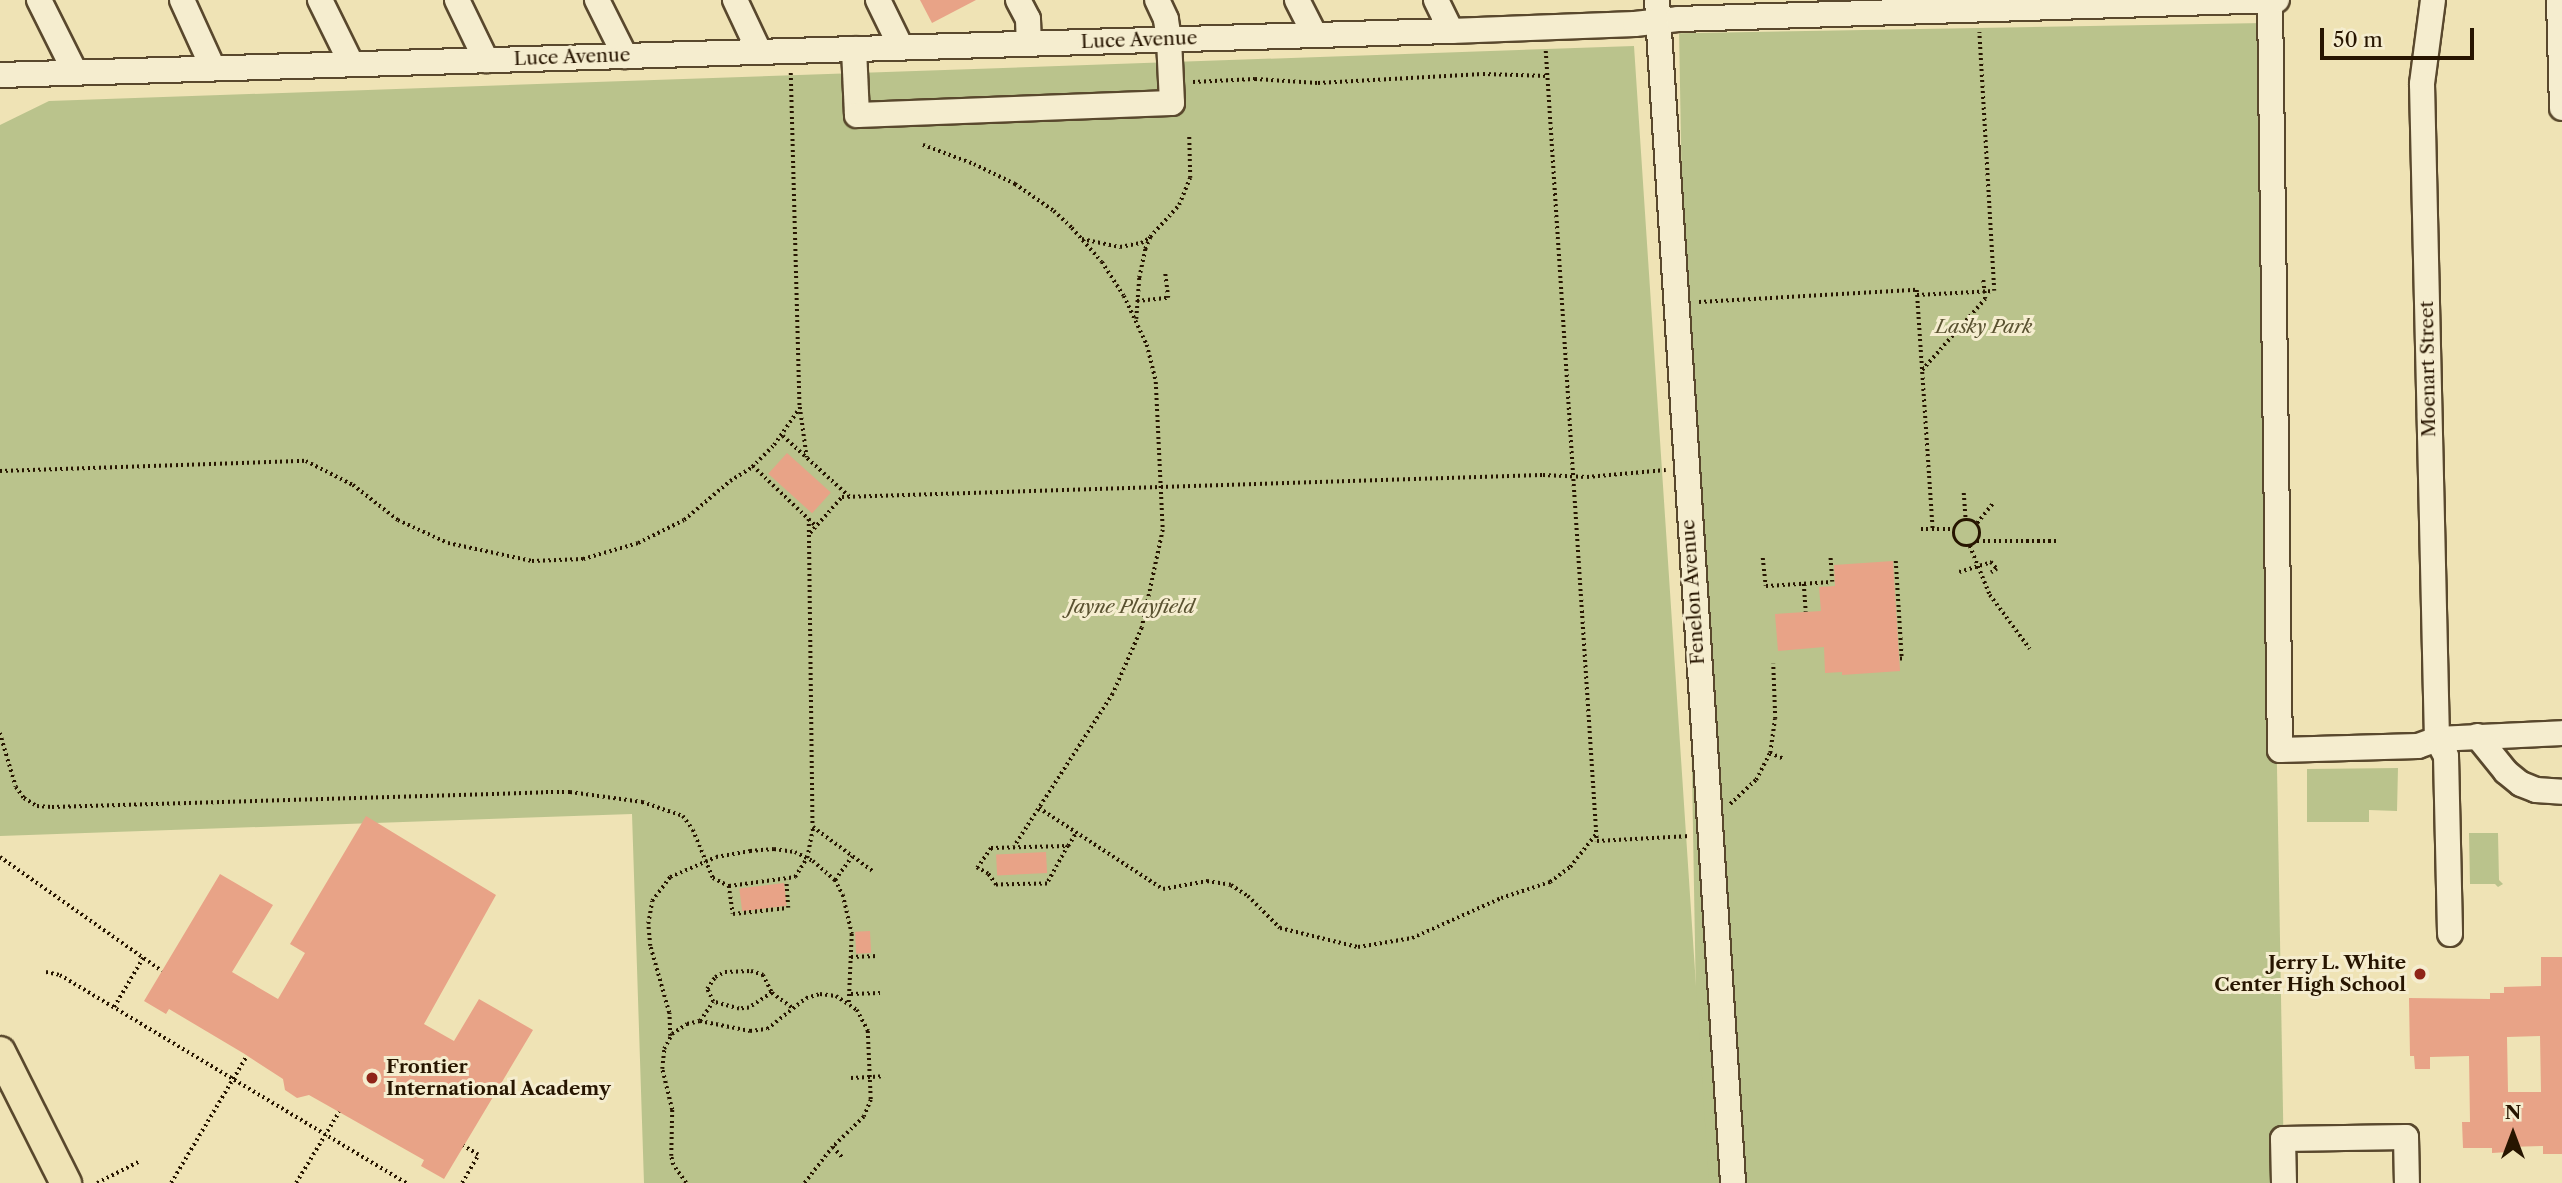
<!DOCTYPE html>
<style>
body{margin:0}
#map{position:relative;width:2562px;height:1183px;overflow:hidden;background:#efe3b5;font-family:"Libre Caslon Text",serif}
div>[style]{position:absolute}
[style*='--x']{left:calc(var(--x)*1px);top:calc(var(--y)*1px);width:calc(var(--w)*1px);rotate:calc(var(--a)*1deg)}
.green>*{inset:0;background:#bac38c;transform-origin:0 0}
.building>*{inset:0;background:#e8a387;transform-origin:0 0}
.path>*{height:3.5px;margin-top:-1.75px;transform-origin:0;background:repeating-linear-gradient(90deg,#271500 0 2px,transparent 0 5.5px)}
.path>.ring{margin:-1.75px;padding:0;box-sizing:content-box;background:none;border:3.5px solid #271500;border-radius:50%}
.roads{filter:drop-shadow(2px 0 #59482d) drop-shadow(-2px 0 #59482d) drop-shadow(0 2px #59482d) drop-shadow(0 -2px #59482d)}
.minor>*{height:24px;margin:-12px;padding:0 12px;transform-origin:12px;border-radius:12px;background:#f5edcf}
.major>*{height:30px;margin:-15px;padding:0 15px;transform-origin:15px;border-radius:15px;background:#efe3b5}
.dots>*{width:19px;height:19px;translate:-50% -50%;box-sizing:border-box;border:4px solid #f5edcf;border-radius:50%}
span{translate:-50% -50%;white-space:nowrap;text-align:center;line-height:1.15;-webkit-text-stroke:6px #f5edcf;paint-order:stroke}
.street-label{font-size:19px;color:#271500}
.park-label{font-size:19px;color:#5a5231;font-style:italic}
.poi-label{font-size:19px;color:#271500;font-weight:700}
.right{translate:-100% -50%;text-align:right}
.left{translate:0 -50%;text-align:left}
.north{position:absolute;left:2478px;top:1099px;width:70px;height:70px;-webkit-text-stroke:5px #f5edcf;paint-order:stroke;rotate:0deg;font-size:19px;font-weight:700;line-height:28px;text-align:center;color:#271500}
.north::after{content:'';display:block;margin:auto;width:24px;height:32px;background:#271500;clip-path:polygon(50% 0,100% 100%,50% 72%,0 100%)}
.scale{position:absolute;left:2320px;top:28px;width:154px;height:32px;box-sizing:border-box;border:4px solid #271500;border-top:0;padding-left:9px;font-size:21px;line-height:24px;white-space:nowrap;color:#271500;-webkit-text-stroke:5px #f5edcf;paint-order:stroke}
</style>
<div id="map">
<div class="green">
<div style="left:2264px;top:23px;width:1160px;height:585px;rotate:89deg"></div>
<div style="clip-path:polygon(1634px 46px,1709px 1183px,644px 1183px,632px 814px,0 836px,0 125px,49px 101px)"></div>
<div style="clip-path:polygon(2398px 768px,2397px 811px,2369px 810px,2369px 822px,2307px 822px,2307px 769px)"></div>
<div style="clip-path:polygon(2469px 833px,2498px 833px,2499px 880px,2503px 884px,2498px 887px,2495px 884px,2470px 884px)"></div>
</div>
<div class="building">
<div style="clip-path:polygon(920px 0,976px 0,932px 23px)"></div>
<div style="left:787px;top:453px;width:59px;height:28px;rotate:42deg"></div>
<div style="clip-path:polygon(1893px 561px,1900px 671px,1842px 675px,1842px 672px,1825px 673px,1824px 647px,1778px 651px,1775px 614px,1821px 611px,1819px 587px,1835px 586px,1834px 565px)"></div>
<div style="clip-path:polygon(366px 816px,496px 895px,424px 1024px,454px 1041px,479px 999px,533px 1030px,444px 1179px,421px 1166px,424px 1160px,309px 1095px,297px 1098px,285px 1090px,283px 1079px,243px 1053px,169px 1009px,166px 1014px,144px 1001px,220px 874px,273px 905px,232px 972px,278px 999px,305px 953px,290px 944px)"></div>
<div style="left:1046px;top:852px;width:21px;height:50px;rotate:87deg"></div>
<div style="left:784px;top:883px;width:23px;height:45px;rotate:83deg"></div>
<div style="left:870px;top:931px;width:22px;height:15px;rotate:87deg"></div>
<div style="clip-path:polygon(evenodd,2541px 957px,2562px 957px,2562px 1154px,2543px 1154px,2543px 1146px,2508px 1147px,2508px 1152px,2492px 1153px,2492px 1148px,2463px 1148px,2462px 1122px,2470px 1122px,2469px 1056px,2430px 1057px,2430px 1069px,2415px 1069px,2414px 1056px,2410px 1056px,2409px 998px,2490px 999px,2490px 993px,2504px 993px,2504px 987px,2541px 986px,2541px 957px,2540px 1036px,2541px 1092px,2508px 1092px,2507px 1037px,2540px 1036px)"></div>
</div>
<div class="path">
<div style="--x:1546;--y:51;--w:792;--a:86.31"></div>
<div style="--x:1597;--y:841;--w:93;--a:-3.1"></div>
<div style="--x:791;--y:73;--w:334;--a:88.5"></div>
<div style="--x:800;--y:407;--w:51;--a:82.2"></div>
<div style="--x:1193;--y:82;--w:62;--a:-2.8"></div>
<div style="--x:1255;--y:79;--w:63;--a:3.6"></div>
<div style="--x:1318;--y:83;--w:165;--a:-3.1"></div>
<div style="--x:1483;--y:74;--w:65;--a:1.8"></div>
<div style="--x:923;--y:145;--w:54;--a:20.4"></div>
<div style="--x:974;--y:164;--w:46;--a:26"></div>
<div style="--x:1015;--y:184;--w:47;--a:34.7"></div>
<div style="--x:1054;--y:211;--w:25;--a:43"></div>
<div style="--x:1072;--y:228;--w:45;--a:48.6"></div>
<div style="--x:1102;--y:262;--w:40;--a:57.1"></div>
<div style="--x:1124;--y:296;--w:54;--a:64.9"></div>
<div style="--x:1147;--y:345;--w:38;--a:76"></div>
<div style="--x:1156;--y:382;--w:148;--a:87.3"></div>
<div style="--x:1163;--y:530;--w:100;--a:102.1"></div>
<div style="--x:1142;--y:628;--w:72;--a:113.7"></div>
<div style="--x:1113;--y:694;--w:182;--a:122.9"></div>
<div style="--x:1082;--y:239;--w:39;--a:12"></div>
<div style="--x:1120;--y:247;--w:21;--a:-11"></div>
<div style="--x:1141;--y:243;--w:8;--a:-30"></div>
<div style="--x:1917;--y:295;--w:77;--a:-3"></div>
<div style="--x:1994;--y:291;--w:259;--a:-93.3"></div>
<div style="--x:1137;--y:301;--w:31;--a:-6"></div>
<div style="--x:1168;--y:298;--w:25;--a:-97"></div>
<div style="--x:1699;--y:302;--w:218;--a:-3.2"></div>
<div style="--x:1917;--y:290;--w:240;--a:86.2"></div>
<div style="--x:1136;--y:319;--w:41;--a:-85.8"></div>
<div style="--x:1139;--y:278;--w:30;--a:-78"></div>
<div style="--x:1145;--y:249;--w:13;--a:-67"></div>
<div style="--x:1150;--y:237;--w:43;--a:-47.8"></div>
<div style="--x:1179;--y:205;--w:29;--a:-68"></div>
<div style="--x:1190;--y:178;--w:41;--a:-91.4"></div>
<div style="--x:1922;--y:370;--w:95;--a:-48.4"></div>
<div style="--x:1985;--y:299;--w:19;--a:-96"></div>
<div style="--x:783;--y:436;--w:91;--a:42.3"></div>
<div style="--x:774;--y:445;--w:44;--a:-55.2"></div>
<div style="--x:753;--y:466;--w:87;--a:43.6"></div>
<div style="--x:0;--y:471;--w:306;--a:-1.9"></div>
<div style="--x:306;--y:461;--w:53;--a:27.1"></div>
<div style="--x:353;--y:485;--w:57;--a:37.9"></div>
<div style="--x:398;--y:520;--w:55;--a:24.7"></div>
<div style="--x:448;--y:543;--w:86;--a:12.1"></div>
<div style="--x:532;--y:561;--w:51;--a:-2.2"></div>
<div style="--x:583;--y:559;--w:57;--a:-16.2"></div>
<div style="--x:638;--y:543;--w:51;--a:-26.6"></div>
<div style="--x:684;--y:520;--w:60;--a:-40.3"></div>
<div style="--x:730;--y:481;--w:26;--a:-32"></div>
<div style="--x:752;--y:467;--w:31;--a:-45"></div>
<div style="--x:1964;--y:493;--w:26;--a:86"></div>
<div style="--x:842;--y:497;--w:701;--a:-1.8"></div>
<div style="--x:1543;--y:475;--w:44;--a:2.6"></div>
<div style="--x:1587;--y:477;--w:79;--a:-5.1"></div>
<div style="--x:809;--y:519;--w:308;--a:89.3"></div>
<div style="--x:813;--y:827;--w:76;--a:36.4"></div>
<div class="ring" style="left:1954px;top:520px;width:22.5px;height:22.5px"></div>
<div style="--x:1977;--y:523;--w:26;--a:-51"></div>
<div style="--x:1921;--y:529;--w:33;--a:0"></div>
<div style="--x:810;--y:533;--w:48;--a:-48.4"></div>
<div style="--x:1977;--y:541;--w:79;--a:0"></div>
<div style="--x:1970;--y:546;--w:53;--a:67.8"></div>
<div style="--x:1990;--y:595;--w:67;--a:53.5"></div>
<div style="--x:1763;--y:558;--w:28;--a:84"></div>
<div style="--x:1766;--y:586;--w:66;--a:-3.5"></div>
<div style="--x:1832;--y:582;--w:27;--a:-94"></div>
<div style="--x:1896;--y:561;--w:98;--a:86.5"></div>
<div style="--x:1902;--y:659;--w:3;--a:180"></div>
<div style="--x:1959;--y:572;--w:34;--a:-17"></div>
<div style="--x:1991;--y:562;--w:9;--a:49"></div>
<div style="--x:1997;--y:569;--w:7;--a:146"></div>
<div style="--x:1804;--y:584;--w:28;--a:86"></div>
<div style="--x:0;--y:733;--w:56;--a:73.5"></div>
<div style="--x:16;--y:787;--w:14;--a:54"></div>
<div style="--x:24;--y:798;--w:15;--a:32"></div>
<div style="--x:37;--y:806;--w:15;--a:4"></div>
<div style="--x:52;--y:807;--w:494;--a:-1.7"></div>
<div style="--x:546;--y:792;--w:24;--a:0"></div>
<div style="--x:570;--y:792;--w:73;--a:7.9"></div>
<div style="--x:642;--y:802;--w:43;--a:18.9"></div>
<div style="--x:683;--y:816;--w:17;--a:54"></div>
<div style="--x:693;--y:830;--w:52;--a:67.4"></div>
<div style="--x:713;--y:878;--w:18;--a:27"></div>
<div style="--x:729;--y:886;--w:67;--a:-7.8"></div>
<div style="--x:795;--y:877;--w:22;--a:-58"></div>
<div style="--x:807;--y:858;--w:32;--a:-79"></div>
<div style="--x:1770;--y:753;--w:15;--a:23"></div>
<div style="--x:1730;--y:804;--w:35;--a:-43"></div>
<div style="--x:1756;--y:780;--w:30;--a:-63"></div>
<div style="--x:1770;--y:753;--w:34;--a:-82"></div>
<div style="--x:1775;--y:719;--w:55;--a:-92.1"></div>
<div style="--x:1039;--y:808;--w:148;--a:33.2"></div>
<div style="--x:1163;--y:889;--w:45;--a:-10.3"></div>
<div style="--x:1207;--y:881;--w:24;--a:9"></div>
<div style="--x:1231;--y:885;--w:20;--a:33"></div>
<div style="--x:1248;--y:896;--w:45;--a:45"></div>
<div style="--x:1280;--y:928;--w:80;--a:13.7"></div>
<div style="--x:1358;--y:947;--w:55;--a:-9.5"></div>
<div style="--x:1412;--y:938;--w:98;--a:-24.2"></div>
<div style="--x:1501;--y:898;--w:52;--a:-18.1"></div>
<div style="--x:1550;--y:882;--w:25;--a:-37"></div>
<div style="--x:1570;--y:867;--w:42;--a:-51.8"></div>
<div style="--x:1068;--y:846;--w:43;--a:118.9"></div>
<div style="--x:1047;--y:884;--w:51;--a:178.9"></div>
<div style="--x:996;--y:885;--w:14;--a:-126"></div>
<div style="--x:988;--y:874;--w:13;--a:-151"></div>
<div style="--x:977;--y:868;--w:24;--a:-55"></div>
<div style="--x:991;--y:848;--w:77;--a:-1.5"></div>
<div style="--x:1068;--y:846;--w:15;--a:-58"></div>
<div style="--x:0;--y:857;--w:198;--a:35.1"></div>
<div style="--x:835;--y:880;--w:29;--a:-54"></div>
<div style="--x:729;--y:886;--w:28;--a:82"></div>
<div style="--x:733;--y:914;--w:55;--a:-6.2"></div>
<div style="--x:788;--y:908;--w:28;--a:-94"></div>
<div style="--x:851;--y:957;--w:27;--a:-2"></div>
<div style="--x:46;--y:972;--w:14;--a:12"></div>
<div style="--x:60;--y:975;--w:404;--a:31"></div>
<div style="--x:772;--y:993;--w:27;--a:147"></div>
<div style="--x:749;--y:1008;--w:10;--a:174"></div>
<div style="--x:739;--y:1009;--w:27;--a:-165"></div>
<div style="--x:713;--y:1002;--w:14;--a:-115"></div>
<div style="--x:707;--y:989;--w:14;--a:-56"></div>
<div style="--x:715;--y:977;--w:11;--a:-27"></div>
<div style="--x:725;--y:972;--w:26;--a:-2"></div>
<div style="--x:751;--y:971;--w:13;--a:18"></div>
<div style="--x:763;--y:975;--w:20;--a:63"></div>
<div style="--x:772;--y:993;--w:26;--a:36"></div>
<div style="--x:851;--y:994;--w:29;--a:-2"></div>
<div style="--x:114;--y:1007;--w:57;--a:-59.4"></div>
<div style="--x:700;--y:1021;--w:23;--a:-56"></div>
<div style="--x:670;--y:1036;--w:23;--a:-92"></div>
<div style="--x:669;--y:1013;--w:70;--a:-105.8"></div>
<div style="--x:650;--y:946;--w:22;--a:-95"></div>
<div style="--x:648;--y:924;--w:23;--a:-80"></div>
<div style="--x:652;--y:901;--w:30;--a:-53"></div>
<div style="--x:670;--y:877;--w:50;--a:-23.5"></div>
<div style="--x:716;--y:857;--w:35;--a:-10"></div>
<div style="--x:750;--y:851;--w:24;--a:-5"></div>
<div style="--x:774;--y:849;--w:21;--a:8"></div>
<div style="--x:795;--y:852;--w:20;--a:27"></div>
<div style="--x:813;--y:861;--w:29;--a:41"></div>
<div style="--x:835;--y:880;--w:17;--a:62"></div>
<div style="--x:843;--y:895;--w:40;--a:77"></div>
<div style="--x:852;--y:934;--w:69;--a:92.5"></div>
<div style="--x:851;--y:1078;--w:33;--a:-3"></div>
<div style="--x:833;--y:1147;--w:15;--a:48"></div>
<div style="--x:97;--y:1183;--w:48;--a:-27.1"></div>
<div style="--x:171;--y:1183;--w:147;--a:-59.2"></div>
<div style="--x:296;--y:1183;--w:83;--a:-58.8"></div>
<div style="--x:462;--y:1183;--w:32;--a:-60"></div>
<div style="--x:478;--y:1155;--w:17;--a:-149"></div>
<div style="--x:686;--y:1183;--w:22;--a:-126"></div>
<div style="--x:673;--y:1165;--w:9;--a:-103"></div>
<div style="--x:671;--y:1156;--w:46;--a:-88.8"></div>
<div style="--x:672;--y:1110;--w:42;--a:-103.7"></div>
<div style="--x:662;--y:1069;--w:20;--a:-84"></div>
<div style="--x:664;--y:1049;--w:17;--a:-62"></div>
<div style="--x:672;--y:1034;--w:18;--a:-34"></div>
<div style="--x:687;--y:1024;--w:13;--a:-13"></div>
<div style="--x:700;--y:1021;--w:51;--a:11.3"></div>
<div style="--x:750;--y:1031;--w:17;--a:-7"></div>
<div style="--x:767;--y:1029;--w:50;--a:-38.5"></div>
<div style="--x:806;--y:998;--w:15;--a:-16"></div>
<div style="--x:820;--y:994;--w:16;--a:7"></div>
<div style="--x:836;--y:996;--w:25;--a:34"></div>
<div style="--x:857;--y:1010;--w:24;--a:62"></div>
<div style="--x:868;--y:1031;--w:69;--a:87.5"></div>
<div style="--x:871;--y:1100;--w:18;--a:112"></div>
<div style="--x:864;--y:1117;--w:43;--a:135.9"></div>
<div style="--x:833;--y:1147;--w:46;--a:127.9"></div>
</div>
<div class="roads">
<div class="minor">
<div style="--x:39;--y:0;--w:80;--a:63.4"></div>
<div style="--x:182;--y:0;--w:75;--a:65.5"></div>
<div style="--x:320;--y:0;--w:70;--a:63.8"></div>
<div style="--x:457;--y:0;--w:67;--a:64.2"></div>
<div style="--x:597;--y:0;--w:63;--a:63.4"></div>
<div style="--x:735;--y:0;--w:56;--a:64.8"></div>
<div style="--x:878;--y:0;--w:52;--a:63.9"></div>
<div style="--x:1018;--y:0;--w:21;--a:62"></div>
<div style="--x:1028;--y:19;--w:24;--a:88"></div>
<div style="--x:1297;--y:0;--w:39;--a:63"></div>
<div style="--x:1436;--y:0;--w:34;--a:64"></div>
<div style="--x:1657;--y:0;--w:1185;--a:86.32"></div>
<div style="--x:2270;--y:0;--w:750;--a:89.24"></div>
<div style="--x:2280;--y:750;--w:138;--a:-1.7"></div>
<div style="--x:2418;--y:746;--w:20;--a:-20"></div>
<div style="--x:2437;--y:739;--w:125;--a:-2.7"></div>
<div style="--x:2433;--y:0;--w:85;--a:97.5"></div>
<div style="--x:2422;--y:84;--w:655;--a:88.69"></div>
<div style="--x:2437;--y:739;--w:19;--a:62"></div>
<div style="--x:2446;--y:756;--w:178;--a:88.7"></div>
<div style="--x:2559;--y:0;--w:108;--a:88.4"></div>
<div style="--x:854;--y:49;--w:66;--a:87.4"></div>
<div style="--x:857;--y:115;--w:315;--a:-2.2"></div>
<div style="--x:1172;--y:103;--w:64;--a:-92.7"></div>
<div style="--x:1169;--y:39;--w:20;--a:-99"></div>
<div style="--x:1166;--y:19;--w:21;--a:-115"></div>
<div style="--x:0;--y:75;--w:1452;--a:-1.74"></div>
<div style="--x:1451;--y:31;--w:184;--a:-2.2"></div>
<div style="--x:1635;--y:24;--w:43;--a:-6.6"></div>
<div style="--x:1678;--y:19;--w:599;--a:-1.82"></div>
<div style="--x:2477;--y:736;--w:46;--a:51.1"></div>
<div style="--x:2506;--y:772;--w:19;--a:39"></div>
<div style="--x:2521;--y:784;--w:16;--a:22"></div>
<div style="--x:2536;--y:790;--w:26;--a:4"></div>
<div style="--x:2284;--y:1183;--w:44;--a:-91.3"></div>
<div style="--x:2283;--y:1139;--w:123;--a:-0.9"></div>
<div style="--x:2406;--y:1137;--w:46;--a:88.8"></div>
</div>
<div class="major">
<div style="--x:0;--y:1052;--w:147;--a:63.3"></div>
</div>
</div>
<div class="dots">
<div style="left:2420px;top:974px;background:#8f2418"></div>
<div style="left:372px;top:1078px;background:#8f2418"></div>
</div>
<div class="street-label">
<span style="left:1139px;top:40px;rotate:-2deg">Luce Avenue</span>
<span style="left:572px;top:57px;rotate:-2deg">Luce Avenue</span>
<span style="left:2428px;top:369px;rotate:-91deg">Moenart Street</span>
<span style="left:1693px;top:592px;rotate:-94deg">Fenelon Avenue</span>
</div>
<div class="park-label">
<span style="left:1984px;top:327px">Lasky Park</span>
<span style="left:1131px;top:607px">Jayne Playfield</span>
</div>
<div class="poi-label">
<span class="right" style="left:2406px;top:974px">Jerry L. White<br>Center High School</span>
<span class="left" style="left:386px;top:1078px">Frontier<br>International Academy</span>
</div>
<div class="north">N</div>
<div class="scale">50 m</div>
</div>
